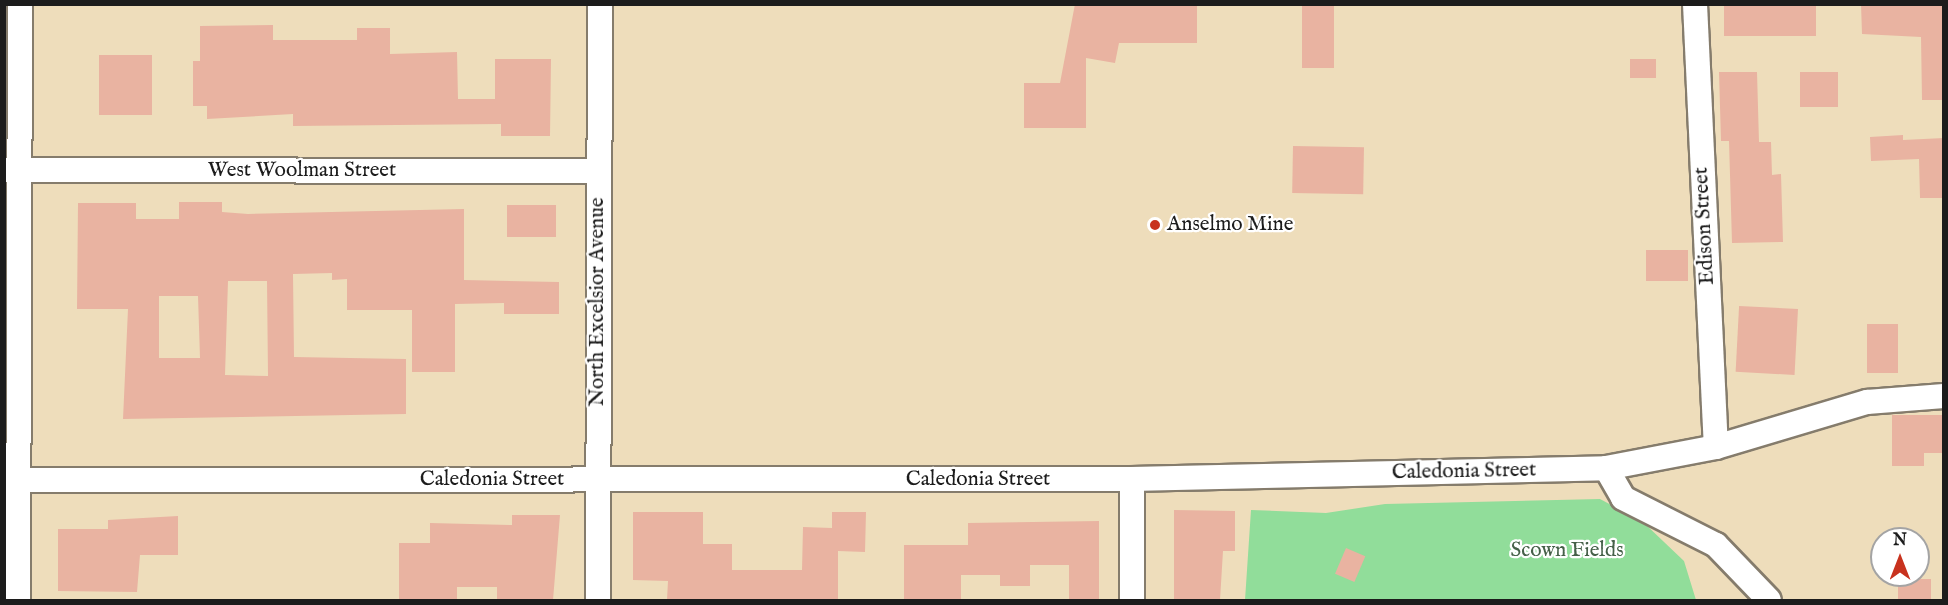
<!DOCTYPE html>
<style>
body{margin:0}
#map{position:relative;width:1948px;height:605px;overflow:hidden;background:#edb;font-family:"IM FELL English",serif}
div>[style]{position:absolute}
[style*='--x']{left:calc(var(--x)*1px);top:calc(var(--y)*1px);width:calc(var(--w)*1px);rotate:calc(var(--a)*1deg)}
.green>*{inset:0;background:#91dd9a}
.building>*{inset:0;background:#e9b3a1;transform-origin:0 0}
.roads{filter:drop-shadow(2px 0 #857c6c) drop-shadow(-2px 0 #857c6c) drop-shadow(0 2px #857c6c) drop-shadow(0 -2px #857c6c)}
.minor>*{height:24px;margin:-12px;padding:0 12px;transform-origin:12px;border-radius:12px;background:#fff}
.dots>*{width:16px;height:16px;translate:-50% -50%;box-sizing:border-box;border:3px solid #fff;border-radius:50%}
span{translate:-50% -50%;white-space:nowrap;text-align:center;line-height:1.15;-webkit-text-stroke:4.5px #fff;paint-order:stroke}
.street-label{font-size:21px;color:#1c1c1c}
.poi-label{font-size:21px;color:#1c1c1c}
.left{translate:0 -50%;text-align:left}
.park-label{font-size:21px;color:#456048}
.frame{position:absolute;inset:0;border:6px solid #1c1c1c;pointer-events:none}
.north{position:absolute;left:1870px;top:527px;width:60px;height:60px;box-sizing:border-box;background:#fff;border:2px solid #a4a4a4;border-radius:50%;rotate:0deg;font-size:16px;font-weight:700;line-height:24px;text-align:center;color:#1c1c1c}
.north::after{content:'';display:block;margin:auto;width:21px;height:27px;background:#c8321e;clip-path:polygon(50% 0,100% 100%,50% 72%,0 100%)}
</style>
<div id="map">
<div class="green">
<div style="clip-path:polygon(1600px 499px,1643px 522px,1684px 561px,1696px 600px,1245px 600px,1251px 510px,1326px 513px,1385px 504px)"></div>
</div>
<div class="building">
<div style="clip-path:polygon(1075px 4px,1197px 4px,1197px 43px,1119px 43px,1115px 63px,1086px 58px,1086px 128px,1024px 128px,1024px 83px,1060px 83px)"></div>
<div style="left:1302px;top:4px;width:32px;height:64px"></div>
<div style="left:1724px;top:4px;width:92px;height:32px"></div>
<div style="clip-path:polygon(1861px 4px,1944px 6px,1944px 100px,1922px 100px,1921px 37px,1862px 34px)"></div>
<div style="clip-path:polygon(273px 25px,273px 40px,357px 40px,357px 28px,390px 28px,390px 54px,457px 52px,458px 99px,495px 99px,495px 59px,551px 59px,550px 136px,501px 136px,501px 124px,293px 126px,293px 114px,207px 119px,207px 106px,193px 106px,193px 61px,200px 61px,200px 26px)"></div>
<div style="left:99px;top:55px;width:53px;height:60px"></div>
<div style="left:1630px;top:59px;width:26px;height:19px"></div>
<div style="clip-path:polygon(1719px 72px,1757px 72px,1759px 142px,1771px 142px,1772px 175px,1781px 174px,1783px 242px,1732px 243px,1729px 141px,1721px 141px)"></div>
<div style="left:1800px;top:72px;width:38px;height:35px"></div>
<div style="clip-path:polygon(1903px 135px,1903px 140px,1944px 138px,1944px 198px,1920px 198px,1919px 159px,1871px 161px,1870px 137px)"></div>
<div style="left:1293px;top:146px;width:71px;height:47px;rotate:1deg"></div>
<div style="clip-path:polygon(evenodd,179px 202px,222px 202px,222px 212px,248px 214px,464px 209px,464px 280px,559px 282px,559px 314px,504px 314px,504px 303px,455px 304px,455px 372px,412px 372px,412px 310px,347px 310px,347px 279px,332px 280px,332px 273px,293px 274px,294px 357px,406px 359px,406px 414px,123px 419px,128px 309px,77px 309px,78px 203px,136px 203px,136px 219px,179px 219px,179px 202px,228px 281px,267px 281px,268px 376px,225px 375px,228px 281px,179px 202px,159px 296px,198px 296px,200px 358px,159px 358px,159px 296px)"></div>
<div style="left:507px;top:205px;width:49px;height:32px"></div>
<div style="left:1646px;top:250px;width:42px;height:31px"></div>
<div style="left:1798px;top:309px;width:66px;height:59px;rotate:93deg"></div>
<div style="left:1867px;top:324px;width:31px;height:49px"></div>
<div style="clip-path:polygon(1892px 415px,1944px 415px,1944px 453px,1924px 453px,1924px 466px,1892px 466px)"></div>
<div style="clip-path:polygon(1174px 510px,1235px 511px,1235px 551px,1223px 551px,1220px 600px,1174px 600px)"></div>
<div style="clip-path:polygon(633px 512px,703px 512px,703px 544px,732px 544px,732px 570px,802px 570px,803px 527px,832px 528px,832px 512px,866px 512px,865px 552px,838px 551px,838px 600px,667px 600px,668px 581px,633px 580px)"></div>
<div style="clip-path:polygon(512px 515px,560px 515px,553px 600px,497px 600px,497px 587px,457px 587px,457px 600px,399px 600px,399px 543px,430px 543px,430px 523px,512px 525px)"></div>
<div style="clip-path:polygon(178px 516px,178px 555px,140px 555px,137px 592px,58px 591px,58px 529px,108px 529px,108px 520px)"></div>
<div style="clip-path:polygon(1099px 521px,1099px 600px,1069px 600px,1069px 565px,1030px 565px,1030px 586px,1000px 586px,1000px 575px,961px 575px,961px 600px,904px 599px,904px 545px,968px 545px,968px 523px)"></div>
<div style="left:1346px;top:548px;width:21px;height:28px;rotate:23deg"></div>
<div style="left:1898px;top:579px;width:33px;height:21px"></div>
</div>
<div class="roads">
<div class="minor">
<div style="--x:1695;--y:4;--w:443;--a:87.3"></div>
<div style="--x:4;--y:170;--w:595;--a:0.1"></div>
<div style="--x:1606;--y:468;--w:34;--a:60"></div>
<div style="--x:1623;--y:498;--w:104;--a:26.8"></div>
<div style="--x:1716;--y:545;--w:76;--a:46.1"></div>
<div style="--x:1132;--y:479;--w:121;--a:90"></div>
<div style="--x:4;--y:480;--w:1128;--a:-0.05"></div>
<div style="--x:1132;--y:479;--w:474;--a:-1.3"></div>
<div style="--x:1606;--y:468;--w:112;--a:-10.8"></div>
<div style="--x:1716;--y:447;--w:158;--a:-16.6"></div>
<div style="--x:1867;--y:402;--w:77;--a:-4.5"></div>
<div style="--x:18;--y:600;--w:596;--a:-89.81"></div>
<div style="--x:598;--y:600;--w:596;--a:-89.81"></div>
</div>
</div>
<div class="dots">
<div style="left:1155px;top:225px;background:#c8321e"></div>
</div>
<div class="street-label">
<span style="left:302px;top:171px">West Woolman Street</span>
<span style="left:1705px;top:226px;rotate:-93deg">Edison Street</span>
<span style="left:598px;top:302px;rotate:-90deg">North Excelsior Avenue</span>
<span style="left:1464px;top:472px;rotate:-1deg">Caledonia Street</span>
<span style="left:492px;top:480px">Caledonia Street</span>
<span style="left:978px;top:480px">Caledonia Street</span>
</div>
<div class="poi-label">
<span class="left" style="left:1167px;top:225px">Anselmo Mine</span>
</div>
<div class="park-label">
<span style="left:1567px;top:551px">Scown Fields</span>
</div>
<div class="frame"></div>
<div class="north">N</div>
</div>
